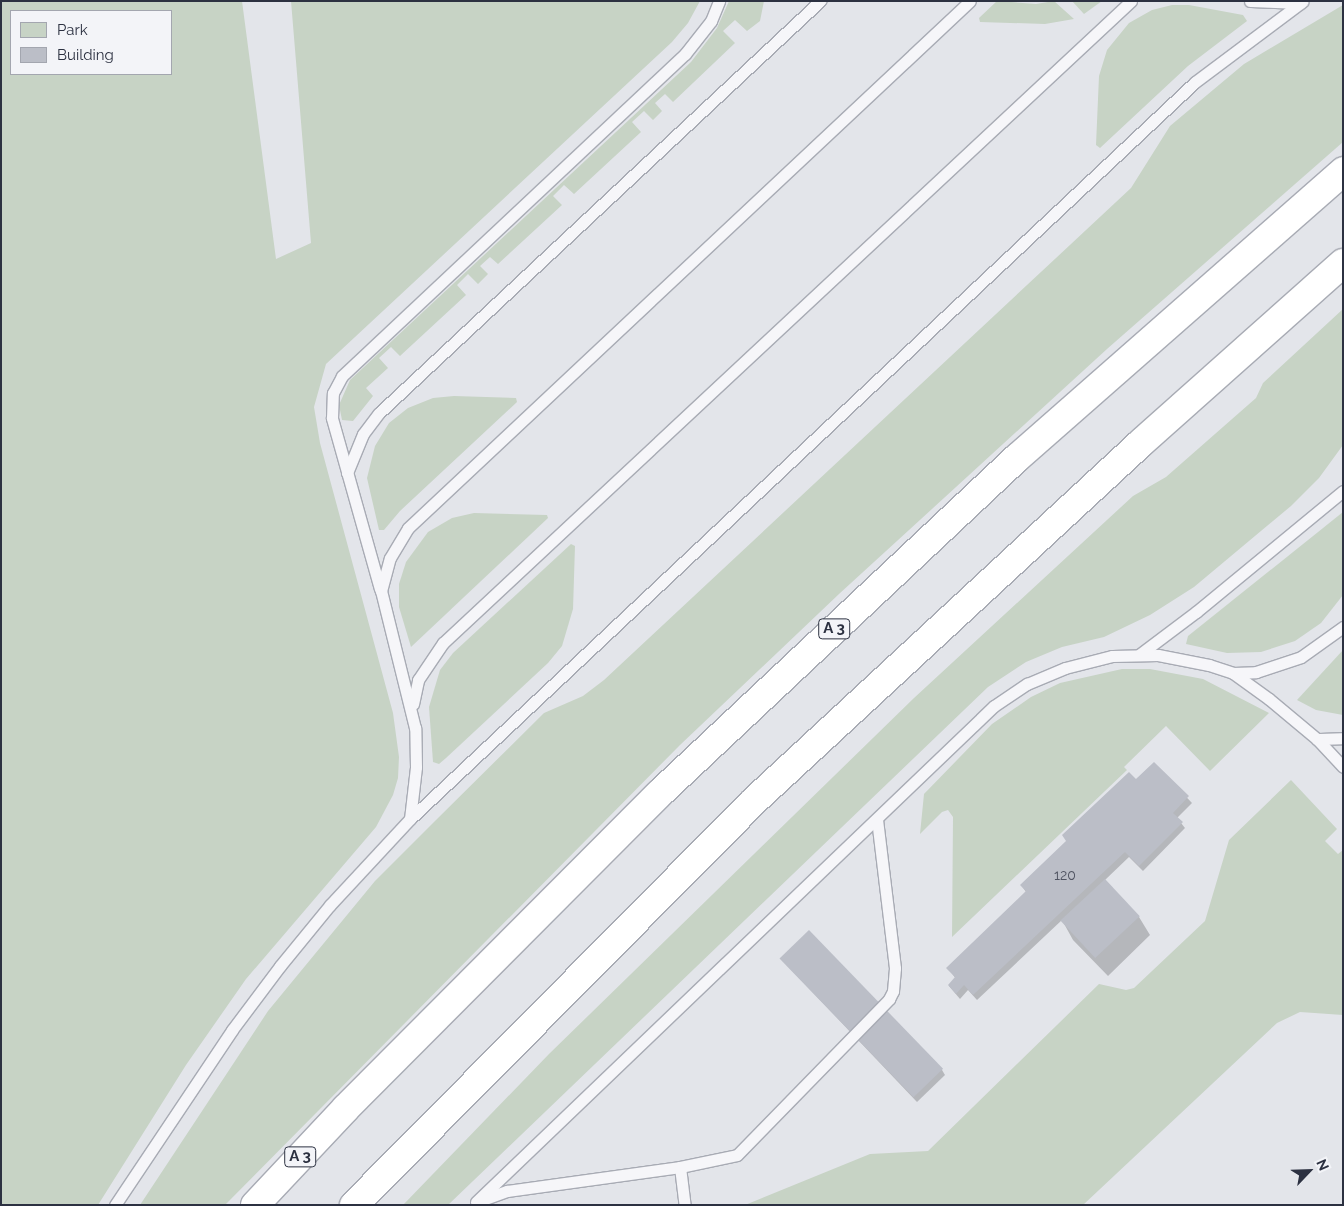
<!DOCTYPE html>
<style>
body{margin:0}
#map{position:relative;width:1344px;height:1206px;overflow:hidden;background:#e3e5ea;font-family:Raleway,sans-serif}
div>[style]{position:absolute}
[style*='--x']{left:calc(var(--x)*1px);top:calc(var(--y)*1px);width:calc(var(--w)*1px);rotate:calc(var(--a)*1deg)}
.green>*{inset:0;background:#c7d3c5}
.shadow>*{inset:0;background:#0003}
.building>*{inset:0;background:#bbbec7;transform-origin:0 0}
.roads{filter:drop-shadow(1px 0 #a8abb4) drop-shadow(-1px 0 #a8abb4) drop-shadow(0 1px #a8abb4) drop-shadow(0 -1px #a8abb4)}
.lane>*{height:11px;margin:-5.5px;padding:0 5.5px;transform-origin:5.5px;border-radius:5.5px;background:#f6f6f9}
.highway>*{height:28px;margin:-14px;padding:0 14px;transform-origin:14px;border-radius:14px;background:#fff}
span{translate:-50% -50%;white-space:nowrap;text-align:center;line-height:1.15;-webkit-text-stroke:4.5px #f3f4f8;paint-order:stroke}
.number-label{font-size:14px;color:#505462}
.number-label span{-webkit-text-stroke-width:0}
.shield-label span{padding:1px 4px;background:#f3f4f8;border:1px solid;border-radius:4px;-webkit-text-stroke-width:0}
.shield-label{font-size:15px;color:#2c3141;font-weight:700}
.frame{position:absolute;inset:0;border:2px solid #2c3141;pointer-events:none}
.legend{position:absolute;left:10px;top:10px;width:162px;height:65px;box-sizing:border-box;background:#f3f4f8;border:1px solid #a3a6af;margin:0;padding:6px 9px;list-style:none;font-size:15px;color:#2c3141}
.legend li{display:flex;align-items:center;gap:10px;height:25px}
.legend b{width:25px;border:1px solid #a3a6af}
.north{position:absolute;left:1284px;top:1146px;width:50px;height:50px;-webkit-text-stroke:4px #f3f4f8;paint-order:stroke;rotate:66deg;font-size:14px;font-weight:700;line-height:20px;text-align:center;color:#2c3141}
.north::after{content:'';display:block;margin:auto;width:18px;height:22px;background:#2c3141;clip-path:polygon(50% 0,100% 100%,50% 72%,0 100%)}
</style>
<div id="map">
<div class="green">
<div style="clip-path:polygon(evenodd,1px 1px,242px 1px,276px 259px,311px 243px,291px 1px,700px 1px,688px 23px,672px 42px,326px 364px,314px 407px,320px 443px,393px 713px,399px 757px,398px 778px,393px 795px,376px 827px,246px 979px,186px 1065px,98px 1205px,1px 1205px,1px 1px,11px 11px,171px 11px,171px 74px,11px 74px,11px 11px)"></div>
<div style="clip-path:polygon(729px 1px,764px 1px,760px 21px,747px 31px,735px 20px,723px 31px,735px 43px,673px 102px,665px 94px,655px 103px,662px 111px,653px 120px,644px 111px,632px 122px,641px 132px,574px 194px,564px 185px,553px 196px,562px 205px,498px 264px,490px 257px,480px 266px,488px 274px,478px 284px,468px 274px,457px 285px,466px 295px,400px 356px,391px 347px,379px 358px,388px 368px,366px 388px,373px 396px,353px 421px,342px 420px,339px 405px,350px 380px,691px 62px,717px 28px)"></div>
<div style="clip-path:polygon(997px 1px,1036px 4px,1054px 1px,1074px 19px,1045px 24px,980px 22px,979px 18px)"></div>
<div style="clip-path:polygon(1072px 1px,1102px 1px,1084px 14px)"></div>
<div style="clip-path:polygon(1172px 5px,1189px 5px,1243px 15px,1247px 21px,1188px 66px,1100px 148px,1096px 145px,1099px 76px,1107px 50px,1129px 23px,1152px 10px)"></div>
<div style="clip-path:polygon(1343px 5px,1343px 142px,1107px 349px,839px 594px,680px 745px,225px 1205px,140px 1205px,268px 1011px,375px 881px,435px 821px,544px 713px,583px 696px,604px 680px,1131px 188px,1170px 126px,1244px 64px)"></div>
<div style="clip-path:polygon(1343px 309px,1343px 445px,1319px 478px,1291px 506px,1194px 587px,1150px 615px,1104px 637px,1062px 647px,1026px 662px,988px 687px,448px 1205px,403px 1205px,549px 1054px,914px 698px,1133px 496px,1166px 477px,1256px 398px,1263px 383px)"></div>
<div style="clip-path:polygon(454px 396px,516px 398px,517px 402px,400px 511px,384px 530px,379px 530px,367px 478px,375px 446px,389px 423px,408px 408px,433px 398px)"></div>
<div style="clip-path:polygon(1343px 512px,1343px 595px,1321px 623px,1295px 641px,1261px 652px,1227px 653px,1186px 644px,1188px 636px)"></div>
<div style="clip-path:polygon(474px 513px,547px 515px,548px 518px,411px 647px,399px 607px,399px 584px,406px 562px,428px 532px,452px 518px)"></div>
<div style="clip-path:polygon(571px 544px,575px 546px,573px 609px,562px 646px,548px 663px,446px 758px,439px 764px,433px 762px,429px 707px,440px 670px,453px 653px)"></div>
<div style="clip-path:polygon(1343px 650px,1343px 715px,1316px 710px,1297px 700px)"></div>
<div style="clip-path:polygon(1122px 669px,1150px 669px,1203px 679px,1269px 713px,1210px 771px,1166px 726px,1124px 767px,1127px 770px,952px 937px,953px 817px,948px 810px,942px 812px,920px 834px,924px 794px,992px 724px,1031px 697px,1060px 683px)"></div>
<div style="clip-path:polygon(1291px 780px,1337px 829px,1325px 841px,1338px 854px,1343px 850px,1343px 1015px,1300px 1012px,1277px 1023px,1083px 1205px,745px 1205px,870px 1154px,928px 1151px,1099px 984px,1126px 990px,1134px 988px,1205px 921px,1229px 840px)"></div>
</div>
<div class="shadow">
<div style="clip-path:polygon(1154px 763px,1192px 803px,1177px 818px,1185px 828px,1143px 871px,1129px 857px,1105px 880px,1139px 917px,1150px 935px,1108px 976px,1073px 940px,1062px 920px,977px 1000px,968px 990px,960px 999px,949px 986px,956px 979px,948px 968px,1026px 892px,1021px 885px)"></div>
<div style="clip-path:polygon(781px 959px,942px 1070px,945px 1075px,917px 1102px)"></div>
</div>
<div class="building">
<div style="clip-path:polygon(1154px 762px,1189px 796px,1173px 813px,1183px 822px,1139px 866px,1125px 852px,973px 995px,964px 985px,956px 994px,948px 985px,955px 977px,946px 968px,1026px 891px,1020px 885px,1066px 841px,1062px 835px,1129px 772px,1136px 779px)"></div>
<div style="left:1105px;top:879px;width:51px;height:61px;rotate:47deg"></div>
<div style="left:809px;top:930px;width:193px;height:41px;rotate:46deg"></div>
</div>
<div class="roads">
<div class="lane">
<div style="--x:1250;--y:1;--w:50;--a:2.3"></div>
<div style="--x:347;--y:473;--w:42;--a:-67.7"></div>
<div style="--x:363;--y:434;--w:26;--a:-53"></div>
<div style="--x:379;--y:413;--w:604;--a:-43.05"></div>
<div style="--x:380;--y:589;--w:178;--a:-105.7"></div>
<div style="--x:332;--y:418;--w:25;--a:-88"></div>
<div style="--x:333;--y:393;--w:19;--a:-62"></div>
<div style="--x:342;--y:376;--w:470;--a:-43.2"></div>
<div style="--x:685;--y:54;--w:42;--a:-51.8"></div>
<div style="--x:711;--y:21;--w:22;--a:-68"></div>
<div style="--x:1140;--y:654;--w:70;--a:-36.9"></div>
<div style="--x:1196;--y:612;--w:190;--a:-39.5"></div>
<div style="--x:1233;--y:673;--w:23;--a:-2"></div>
<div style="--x:1256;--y:672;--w:47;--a:-18.4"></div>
<div style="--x:1301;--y:657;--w:52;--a:-35.5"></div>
<div style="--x:413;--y:704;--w:25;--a:-78"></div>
<div style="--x:418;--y:680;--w:45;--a:-56"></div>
<div style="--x:443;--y:643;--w:941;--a:-43.02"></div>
<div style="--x:1317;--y:739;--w:26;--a:-2"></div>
<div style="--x:410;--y:819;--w:52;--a:-83.4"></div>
<div style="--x:416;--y:767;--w:39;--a:-91"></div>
<div style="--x:415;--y:728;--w:141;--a:-103.9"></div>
<div style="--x:381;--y:591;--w:34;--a:-75"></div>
<div style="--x:390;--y:558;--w:35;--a:-59"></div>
<div style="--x:408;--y:528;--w:770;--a:-43.16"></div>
<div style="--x:680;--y:1167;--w:38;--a:83"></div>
<div style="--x:482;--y:1200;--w:27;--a:-20"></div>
<div style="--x:507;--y:1191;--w:175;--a:-7.9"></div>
<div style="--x:680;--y:1167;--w:58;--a:-11.9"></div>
<div style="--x:737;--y:1155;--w:218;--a:-45.7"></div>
<div style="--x:889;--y:999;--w:9;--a:-63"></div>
<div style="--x:893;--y:991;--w:23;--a:-85"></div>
<div style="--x:895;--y:968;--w:149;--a:-96.9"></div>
<div style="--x:476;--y:1202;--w:717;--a:-43.76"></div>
<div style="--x:994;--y:706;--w:40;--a:-34"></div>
<div style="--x:1027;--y:684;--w:41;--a:-22.8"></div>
<div style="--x:1065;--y:668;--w:49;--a:-14.3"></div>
<div style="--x:1112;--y:656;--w:46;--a:-1.2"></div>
<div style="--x:1158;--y:655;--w:52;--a:11.1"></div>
<div style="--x:1209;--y:665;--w:25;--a:18"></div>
<div style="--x:1233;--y:673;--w:44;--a:35.8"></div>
<div style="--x:1269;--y:699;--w:62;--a:39.8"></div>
<div style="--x:1317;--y:739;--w:38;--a:47"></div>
<div style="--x:115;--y:1205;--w:211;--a:-56.2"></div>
<div style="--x:232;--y:1030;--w:80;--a:-53.1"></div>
<div style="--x:280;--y:966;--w:79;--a:-50.7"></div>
<div style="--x:330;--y:905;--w:117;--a:-47.1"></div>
<div style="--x:410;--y:819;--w:1077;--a:-43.19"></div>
<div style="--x:1195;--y:82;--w:134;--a:-36.8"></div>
</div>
<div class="highway">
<div style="--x:255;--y:1205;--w:133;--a:-46.8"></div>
<div style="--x:346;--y:1108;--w:443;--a:-45.1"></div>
<div style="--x:659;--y:794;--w:492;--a:-43.2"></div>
<div style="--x:1018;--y:457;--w:433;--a:-41.3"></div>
<div style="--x:354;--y:1205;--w:570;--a:-45.28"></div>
<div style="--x:755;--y:800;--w:527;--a:-42.77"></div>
<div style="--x:1142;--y:442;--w:269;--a:-41.7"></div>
</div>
</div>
<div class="number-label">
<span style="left:1065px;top:875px">120</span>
</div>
<div class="shield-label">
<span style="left:834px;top:629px">A 3</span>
<span style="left:300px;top:1157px">A 3</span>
</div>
<div class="frame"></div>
<ul class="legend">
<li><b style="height:14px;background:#c7d3c5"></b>Park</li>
<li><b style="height:14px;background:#bbbec7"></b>Building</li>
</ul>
<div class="north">N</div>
</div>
